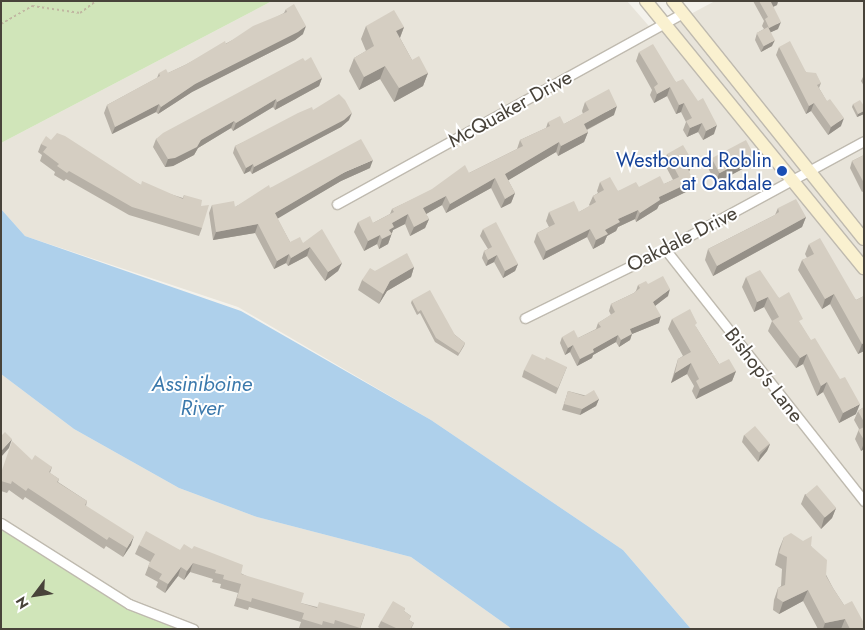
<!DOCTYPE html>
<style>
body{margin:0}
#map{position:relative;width:865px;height:630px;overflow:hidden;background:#f4f2ec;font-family:Jost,sans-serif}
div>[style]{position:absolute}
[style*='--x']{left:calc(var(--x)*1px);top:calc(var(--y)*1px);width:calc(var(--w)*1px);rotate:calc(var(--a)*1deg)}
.residential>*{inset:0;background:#e8e4da}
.green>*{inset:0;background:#d0e5b9}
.water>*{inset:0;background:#aed0eb}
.path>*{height:2px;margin-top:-1px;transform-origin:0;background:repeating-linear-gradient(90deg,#c0b6a1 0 2.5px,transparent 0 5px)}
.roads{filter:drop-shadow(1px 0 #bfbaaf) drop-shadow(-1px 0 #bfbaaf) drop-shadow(0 1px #bfbaaf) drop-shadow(0 -1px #bfbaaf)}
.minor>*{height:9px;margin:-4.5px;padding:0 4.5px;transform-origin:4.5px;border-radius:4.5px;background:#fff}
.secondary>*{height:12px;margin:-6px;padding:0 6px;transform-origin:6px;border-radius:6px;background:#faf1d0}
.wall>*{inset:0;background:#b7b1a7}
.shaded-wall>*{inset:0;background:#959088}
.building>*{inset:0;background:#d5cec2;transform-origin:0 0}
.dots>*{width:14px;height:14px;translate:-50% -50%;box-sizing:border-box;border:2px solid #fff;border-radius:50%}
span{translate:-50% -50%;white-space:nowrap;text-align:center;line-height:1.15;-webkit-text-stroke:4px #fff;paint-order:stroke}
.street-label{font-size:20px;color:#48433a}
.transit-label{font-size:20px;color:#164399}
.right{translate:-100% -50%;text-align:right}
.water-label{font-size:21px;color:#3b79ac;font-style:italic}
.frame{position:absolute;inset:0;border:2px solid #48433a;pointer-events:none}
.north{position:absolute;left:10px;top:570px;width:50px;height:50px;-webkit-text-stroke:4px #fff;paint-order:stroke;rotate:239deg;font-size:14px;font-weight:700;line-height:20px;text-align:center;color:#48433a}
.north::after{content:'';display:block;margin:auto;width:18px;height:22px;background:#48433a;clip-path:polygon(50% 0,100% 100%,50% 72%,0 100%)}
</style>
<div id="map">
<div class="residential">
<div style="clip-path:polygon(272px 1px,627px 1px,655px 33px,715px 1px,864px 1px,864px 629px,691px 629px,623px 550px,431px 420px,238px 307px,25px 236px,1px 209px,1px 143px)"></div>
<div style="clip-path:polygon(1px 374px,74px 429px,179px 488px,257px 517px,411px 557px,512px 629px,193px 629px,156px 617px,1px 523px)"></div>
</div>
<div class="green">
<div style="clip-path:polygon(1px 1px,272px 1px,1px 143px)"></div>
<div style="clip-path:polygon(1px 523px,129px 604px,193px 629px,1px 629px)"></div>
</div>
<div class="water">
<div style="clip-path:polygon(1px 209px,25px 236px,241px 311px,431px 420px,623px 550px,691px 629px,512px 629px,411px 557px,257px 517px,179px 488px,74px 429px,1px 374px)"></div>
</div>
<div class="path">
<div style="--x:1;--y:24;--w:36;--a:-30"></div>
<div style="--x:32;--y:6;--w:49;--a:8.3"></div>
<div style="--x:80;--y:13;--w:20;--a:-37"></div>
</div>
<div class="roads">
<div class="minor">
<div style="--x:337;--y:204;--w:395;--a:-28.9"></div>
<div style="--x:665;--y:249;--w:321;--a:51.7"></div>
<div style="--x:525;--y:318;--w:156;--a:-26.2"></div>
<div style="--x:665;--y:249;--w:226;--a:-28.5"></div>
<div style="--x:1;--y:523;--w:151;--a:32.3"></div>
<div style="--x:129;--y:604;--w:69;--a:21.3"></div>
</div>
<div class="secondary">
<div style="--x:646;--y:1;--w:345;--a:50.8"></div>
<div style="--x:673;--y:1;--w:305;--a:51.3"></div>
</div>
</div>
<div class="wall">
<div style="clip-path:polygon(753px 1px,778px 1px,777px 5px,773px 7px,778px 29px,771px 32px,772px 46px,761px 52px,755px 40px,757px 33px,764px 29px,762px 26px,764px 21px)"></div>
<div style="clip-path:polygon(286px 9px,303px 34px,295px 40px,192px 92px,158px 114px,156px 112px,112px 134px,104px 113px,107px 105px,157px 78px,159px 73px,168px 73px,185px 65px,284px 13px)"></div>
<div style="clip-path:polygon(366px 26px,404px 27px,400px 38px,412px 60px,428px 73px,423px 86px,394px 102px,380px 79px,359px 90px,349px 71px,354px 58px,366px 51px,361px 39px)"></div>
<div style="clip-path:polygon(779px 47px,806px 72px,821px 83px,819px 88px,841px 126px,828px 135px,811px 111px,806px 114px,776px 55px)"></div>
<div style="clip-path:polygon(639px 52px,676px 82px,714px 134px,703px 140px,698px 132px,687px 137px,683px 130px,686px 122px,681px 112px,676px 114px,667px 96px,654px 103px,650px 95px,652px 90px,636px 61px)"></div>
<div style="clip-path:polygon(305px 61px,322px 78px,319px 86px,275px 110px,273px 107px,233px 131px,231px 128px,198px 148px,194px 155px,173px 166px,165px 167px,153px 147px,156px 139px)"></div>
<div style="clip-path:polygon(864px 75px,864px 86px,861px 81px)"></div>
<div style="clip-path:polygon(585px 102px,614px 115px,587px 130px,588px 132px,584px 142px,558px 156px,556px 152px,508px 180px,515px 193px,511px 203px,501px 208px,491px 188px,446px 213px,442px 205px,426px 214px,429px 219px,425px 228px,410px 236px,405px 224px,393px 230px,388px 244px,379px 249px,377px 244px,364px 251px,354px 232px,358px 222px,373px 223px,390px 214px,392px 209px,469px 173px,517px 149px,520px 140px,546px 128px,548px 122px,564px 124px,583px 114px,582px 111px)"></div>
<div style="clip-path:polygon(853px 104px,864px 106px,864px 114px,857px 117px,852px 107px)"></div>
<div style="clip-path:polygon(313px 110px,349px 120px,341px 127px,252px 174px,250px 171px,244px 174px,233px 153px,235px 146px)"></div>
<div style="clip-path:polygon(51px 140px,141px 185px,183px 198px,184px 195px,201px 206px,202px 228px,199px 236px,129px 215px,66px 179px,64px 181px,54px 175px,55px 172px,40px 161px,42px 155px,38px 152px,41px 144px)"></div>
<div style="clip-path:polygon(667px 154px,693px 162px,689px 172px,690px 190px,659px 205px,657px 209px,636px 222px,635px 219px,618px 227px,616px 231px,607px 236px,604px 243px,593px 249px,587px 237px,543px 260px,534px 242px,537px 233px,549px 227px,546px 221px,549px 212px,579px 212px,590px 206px,589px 205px,593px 196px,598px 193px,597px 191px,600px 182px,618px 191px,639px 187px,664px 184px,673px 180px,664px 163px)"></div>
<div style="clip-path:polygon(864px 155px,864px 191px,862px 192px,850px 168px,852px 161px)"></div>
<div style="clip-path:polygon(711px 158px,750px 165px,716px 183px,708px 168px)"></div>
<div style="clip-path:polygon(370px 168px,341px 181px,277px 218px,290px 242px,303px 243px,342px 263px,338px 271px,325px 281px,307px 256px,288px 266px,286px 263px,274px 269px,255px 233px,213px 240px,209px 213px,212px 205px,235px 207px,270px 188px)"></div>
<div style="clip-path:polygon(778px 208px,806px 217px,802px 227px,713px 276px,705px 260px,708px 249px,773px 216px,775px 215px)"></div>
<div style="clip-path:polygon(483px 229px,518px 264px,515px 271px,503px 278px,494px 262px,486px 266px,482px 258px,484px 251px,488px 249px,480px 236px)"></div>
<div style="clip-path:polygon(809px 244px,856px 300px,864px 296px,864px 351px,858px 354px,830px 304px,822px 309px,798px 270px,802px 260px,807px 258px,805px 254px)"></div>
<div style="clip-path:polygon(414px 267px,411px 277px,387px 291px,379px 304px,358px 290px,362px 280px,375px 271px)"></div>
<div style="clip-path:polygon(746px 277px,779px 298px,801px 325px,856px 414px,839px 423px,823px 392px,817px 396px,803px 364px,796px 368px,768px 331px,772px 321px,764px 307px,754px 312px,742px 287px)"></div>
<div style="clip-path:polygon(648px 284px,668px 296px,655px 306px,659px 323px,632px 334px,630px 340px,619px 347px,616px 342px,593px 355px,592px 358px,577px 366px,570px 352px,565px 355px,560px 343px,562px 337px,578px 338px,596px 329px,598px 323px,611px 315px,609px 311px,611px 304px,634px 293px,636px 291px,638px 285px)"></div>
<div style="clip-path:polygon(412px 300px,465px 343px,464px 346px,458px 356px,435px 342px,420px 313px,417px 315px,411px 303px)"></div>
<div style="clip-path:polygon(672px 319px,696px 327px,719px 364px,736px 371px,732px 381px,696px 399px,692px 391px,694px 386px,687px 374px,671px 383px,675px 369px,678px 359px,683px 356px,668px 329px)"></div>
<div style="clip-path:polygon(567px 367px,556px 394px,522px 377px,524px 370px)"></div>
<div style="clip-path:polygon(568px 391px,599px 399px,596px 406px,580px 415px,562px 410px)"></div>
<div style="clip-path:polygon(864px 407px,864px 449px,861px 451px,855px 439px,859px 429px,854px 420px,858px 411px)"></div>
<div style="clip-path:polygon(744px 435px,770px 444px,767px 451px,758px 462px,742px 442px)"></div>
<div style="clip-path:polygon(32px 460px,52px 467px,50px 473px,59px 479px,58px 482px,87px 501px,86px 506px,131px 545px,123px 557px,106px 546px,104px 549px,25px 497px,23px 500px,9px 490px,7px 493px,1px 491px,1px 473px)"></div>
<div style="clip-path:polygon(805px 494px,836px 508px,832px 518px,821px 529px,801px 504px)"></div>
<div style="clip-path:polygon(784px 537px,811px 546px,833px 588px,844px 605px,864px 629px,818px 629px,803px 601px,779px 614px,773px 610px,774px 600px,778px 588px,781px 586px,782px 569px,775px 565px,779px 549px)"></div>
<div style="clip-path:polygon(139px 545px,180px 550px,192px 549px,301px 603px,317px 607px,365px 614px,360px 629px,299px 628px,301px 622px,249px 607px,248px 610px,234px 606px,238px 593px,220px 588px,221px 584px,212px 582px,213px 579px,190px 572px,184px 580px,178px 576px,165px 593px,156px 587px,158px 582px,145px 575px,150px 562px,135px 554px)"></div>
<div style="clip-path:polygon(405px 608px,404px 611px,411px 616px,409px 620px,414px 623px,411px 629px,381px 629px,378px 627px,381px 621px)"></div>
</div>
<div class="shaded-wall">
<div style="clip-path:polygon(773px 1px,778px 1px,777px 5px,768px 9px,771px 2px)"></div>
<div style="clip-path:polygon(781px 22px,778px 29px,767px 34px,769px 28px)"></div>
<div style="clip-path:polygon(306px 26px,303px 34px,295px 40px,192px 92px,158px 114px,161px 107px,195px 84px)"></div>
<div style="clip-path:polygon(404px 27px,399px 40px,396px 31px)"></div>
<div style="clip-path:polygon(775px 40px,772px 46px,761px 52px,764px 46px)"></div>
<div style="clip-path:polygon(385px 66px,380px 79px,359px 90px,364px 77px)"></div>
<div style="clip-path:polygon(428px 73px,423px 86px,394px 102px,399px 88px)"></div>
<div style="clip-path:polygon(322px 78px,319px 86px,275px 110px,277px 102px)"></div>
<div style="clip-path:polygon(670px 87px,667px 96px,654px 103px,657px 94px)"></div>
<div style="clip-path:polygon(276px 99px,273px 107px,233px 131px,236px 123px)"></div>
<div style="clip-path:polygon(684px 103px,681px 112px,676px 114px,679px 105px)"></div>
<div style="clip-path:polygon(814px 103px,811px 111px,806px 114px,809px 106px)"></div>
<div style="clip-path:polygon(159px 104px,156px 112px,112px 134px,115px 127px)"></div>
<div style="clip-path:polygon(617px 106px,614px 115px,580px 133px,584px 124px)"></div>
<div style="clip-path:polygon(864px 111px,864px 114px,857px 117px,858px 114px)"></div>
<div style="clip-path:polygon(352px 113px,349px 120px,341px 127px,252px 174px,254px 167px)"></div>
<div style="clip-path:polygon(844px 118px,841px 126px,828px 135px,831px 127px)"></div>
<div style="clip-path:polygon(234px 121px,231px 128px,198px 148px,194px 155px,173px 166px,165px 167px,168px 159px)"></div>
<div style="clip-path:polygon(702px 123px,698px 132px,687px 137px,690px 128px)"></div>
<div style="clip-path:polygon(717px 125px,714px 134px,703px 140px,706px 131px)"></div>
<div style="clip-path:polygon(588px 132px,584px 142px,558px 156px,561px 146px)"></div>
<div style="clip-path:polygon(559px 142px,556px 152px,502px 184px,505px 174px)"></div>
<div style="clip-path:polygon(754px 155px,750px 165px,716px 183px,719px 173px)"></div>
<div style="clip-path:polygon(373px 160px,370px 168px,341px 181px,272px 222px,275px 213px,345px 172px)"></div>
<div style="clip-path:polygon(693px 162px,689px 171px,683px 175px,687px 166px)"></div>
<div style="clip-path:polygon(253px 164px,250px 171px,244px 174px,246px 168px)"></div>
<div style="clip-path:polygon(495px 178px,491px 188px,446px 213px,450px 204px)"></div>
<div style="clip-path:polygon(693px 181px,690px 190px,659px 205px,657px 209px,636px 222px,640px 213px,659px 197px)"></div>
<div style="clip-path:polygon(515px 193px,511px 203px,501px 208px,505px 199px)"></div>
<div style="clip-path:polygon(446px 196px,442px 205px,419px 218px,423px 208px)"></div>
<div style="clip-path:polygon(638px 210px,635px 219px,618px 227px,616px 231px,607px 236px,604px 243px,593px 249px,596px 240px,605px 230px,618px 219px)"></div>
<div style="clip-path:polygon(408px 214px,405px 224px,393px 230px,388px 244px,379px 249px,382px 239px,392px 223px)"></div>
<div style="clip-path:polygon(806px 217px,802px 227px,713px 276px,717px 266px)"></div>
<div style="clip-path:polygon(429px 219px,425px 228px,410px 236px,414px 227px)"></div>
<div style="clip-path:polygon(258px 224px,255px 233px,213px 240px,216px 232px)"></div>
<div style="clip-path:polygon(590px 229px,587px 237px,543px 260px,546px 251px)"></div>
<div style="clip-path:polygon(380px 235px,377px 244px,364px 251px,368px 241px)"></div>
<div style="clip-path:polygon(310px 247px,307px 256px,288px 266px,291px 258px)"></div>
<div style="clip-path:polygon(289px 254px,286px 263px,274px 269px,277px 261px)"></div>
<div style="clip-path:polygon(497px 255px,494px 262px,486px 266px,488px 260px)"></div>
<div style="clip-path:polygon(342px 263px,338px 271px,325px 281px,328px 272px)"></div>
<div style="clip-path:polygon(518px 264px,515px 271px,503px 278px,505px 271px)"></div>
<div style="clip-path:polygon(414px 267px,411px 277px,387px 291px,379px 304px,383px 294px,390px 281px)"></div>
<div style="clip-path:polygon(670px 289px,668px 296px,651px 309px,653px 302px)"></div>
<div style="clip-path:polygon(834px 294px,830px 304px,822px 309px,825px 299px)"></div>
<div style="clip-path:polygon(768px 297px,764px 307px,754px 312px,757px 302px)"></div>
<div style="clip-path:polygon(661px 316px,659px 323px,632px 334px,630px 340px,619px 347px,621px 340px,630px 329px)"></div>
<div style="clip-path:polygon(618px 335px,616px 342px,593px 355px,592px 358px,577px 366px,580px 359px,593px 349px)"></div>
<div style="clip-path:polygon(864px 343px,864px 351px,858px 354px,862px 344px)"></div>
<div style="clip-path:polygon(573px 345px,570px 352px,565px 355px,568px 348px)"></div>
<div style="clip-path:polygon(807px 354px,803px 364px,796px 368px,800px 358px)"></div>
<div style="clip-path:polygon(691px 363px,687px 374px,671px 383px,675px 373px)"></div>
<div style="clip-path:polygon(736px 371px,732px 381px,696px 399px,700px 389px)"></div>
<div style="clip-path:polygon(827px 382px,823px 392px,817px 396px,821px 386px)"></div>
<div style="clip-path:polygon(599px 399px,596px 406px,580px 415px,582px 409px)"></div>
<div style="clip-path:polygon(860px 404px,856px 414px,839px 423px,843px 413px)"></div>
<div style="clip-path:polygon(12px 439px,9px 448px,1px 457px,1px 451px)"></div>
<div style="clip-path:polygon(864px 443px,864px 449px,861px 451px)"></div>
<div style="clip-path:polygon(770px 444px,767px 451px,758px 462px,760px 455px)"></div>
<div style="clip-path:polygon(836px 508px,832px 518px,821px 529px,824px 518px)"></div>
<div style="clip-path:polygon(134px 536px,131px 545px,123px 557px,127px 548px)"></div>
<div style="clip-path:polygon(193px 563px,190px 572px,184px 580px,187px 571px)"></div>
<div style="clip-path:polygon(181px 567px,178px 576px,165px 593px,168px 584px)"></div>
<div style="clip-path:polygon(808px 590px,803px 601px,779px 614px,783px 602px)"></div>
<div style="clip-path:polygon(845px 619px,841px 629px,823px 629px,825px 623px)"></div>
</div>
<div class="building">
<div style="clip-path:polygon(759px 1px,773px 1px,771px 2px,781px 22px,769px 28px,765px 19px,768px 17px)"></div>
<div style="clip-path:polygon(294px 4px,306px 26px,298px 32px,195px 84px,161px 107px,159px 104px,115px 127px,107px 105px,160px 76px,159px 73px,166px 69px,168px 73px,185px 65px,225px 41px,226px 44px,253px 26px,287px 12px,286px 9px)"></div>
<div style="clip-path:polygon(394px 10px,404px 27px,396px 31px,412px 60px,419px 56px,428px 73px,399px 88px,385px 66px,364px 77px,354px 58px,374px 46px,366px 26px)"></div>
<div style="left:768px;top:27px;width:15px;height:13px;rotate:62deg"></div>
<div style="clip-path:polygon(790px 41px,806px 72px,816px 73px,821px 83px,817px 85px,827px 101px,830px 99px,844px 118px,831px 127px,814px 103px,809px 106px,779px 47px)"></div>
<div style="clip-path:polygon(653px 44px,676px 82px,683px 79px,698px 101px,703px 98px,717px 125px,706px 131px,702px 123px,690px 128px,686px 121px,692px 118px,684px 103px,679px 105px,670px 87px,657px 94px,654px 87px,658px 84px,639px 52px)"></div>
<div style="clip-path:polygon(311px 57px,322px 78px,277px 102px,276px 99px,236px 123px,234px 121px,201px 140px,197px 147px,175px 158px,168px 159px,156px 139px,163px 133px,303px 58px,305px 61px)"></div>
<div style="clip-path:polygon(609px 89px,617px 106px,584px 124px,588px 132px,561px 146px,559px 142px,505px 174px,515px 193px,505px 199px,495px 178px,450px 204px,446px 196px,423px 208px,429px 219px,414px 227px,408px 214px,392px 223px,394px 227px,389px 230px,392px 234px,382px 239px,380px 235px,368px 241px,358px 222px,370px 216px,373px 223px,394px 212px,392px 209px,432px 189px,465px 165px,469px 173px,523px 146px,520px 140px,550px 126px,548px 122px,560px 116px,564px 124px,589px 110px,585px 102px)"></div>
<div style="clip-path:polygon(339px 94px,345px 100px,352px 113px,344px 120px,254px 167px,253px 164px,246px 168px,235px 146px,298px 113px,312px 107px,313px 110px)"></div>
<div style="clip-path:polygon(860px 100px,864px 106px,864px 111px,858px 114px,853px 104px)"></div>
<div style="clip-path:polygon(57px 133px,65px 136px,141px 185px,142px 181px,183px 199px,184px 195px,202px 200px,201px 206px,209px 205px,202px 228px,132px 207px,69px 171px,67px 173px,57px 166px,59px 164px,43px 152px,47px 147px,41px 144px,46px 136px,51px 140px)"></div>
<div style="clip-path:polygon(361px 139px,373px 160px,345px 172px,275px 213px,290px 242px,300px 237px,303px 243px,322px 229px,342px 263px,328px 272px,310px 247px,291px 258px,289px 254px,277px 261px,258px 224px,216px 232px,212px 205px,234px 201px,235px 207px,269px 185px,270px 188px)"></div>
<div style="left:746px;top:140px;width:17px;height:39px;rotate:62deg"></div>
<div style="clip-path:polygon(683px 145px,693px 162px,687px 166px,693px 181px,659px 197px,660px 200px,640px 213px,638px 210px,618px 219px,620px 222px,605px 230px,608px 234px,596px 240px,590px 229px,546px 251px,537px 233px,555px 224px,549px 212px,574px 201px,579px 212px,596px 202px,593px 196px,604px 190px,600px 182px,610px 177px,618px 191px,636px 182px,639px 187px,660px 176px,664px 184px,679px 177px,667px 154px)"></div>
<div style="clip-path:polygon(864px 155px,864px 183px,852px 161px)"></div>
<div style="clip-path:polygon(796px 199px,806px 217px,717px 266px,708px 249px,773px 216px,779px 212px,778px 208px)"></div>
<div style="clip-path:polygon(496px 222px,518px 264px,505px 271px,497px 255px,488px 260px,484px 251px,492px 247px,483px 229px)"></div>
<div style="clip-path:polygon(820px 238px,856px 300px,864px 296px,864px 343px,862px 344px,834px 294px,825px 299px,802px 260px,814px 254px,809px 244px)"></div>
<div style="clip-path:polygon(407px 253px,414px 267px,390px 281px,383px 294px,362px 280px,370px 268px,375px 271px)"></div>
<div style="clip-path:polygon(760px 270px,779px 298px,789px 292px,803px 319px,799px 321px,811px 340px,815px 338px,840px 379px,845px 377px,860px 404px,843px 413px,827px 382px,821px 386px,807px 354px,800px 358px,772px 321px,779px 317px,768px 297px,757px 302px,746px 277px)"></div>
<div style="clip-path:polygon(663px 276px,670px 289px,653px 302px,661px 316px,630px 329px,632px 334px,621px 340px,618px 335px,593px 349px,594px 352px,580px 359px,573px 345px,568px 348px,562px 337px,574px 330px,578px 338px,601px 327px,598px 323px,615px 312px,611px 304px,634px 293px,640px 288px,638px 285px,646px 281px,648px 284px)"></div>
<div style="clip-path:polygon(430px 290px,455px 335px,465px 343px,459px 353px,436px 338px,421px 310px,418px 312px,412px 300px)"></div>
<div style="clip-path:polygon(690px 309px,697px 323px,695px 325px,719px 364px,729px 359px,736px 371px,700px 389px,696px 381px,699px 379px,691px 363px,675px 373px,678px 359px,691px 352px,672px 319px)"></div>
<div style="clip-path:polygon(532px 354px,545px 360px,546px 357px,567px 367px,558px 388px,524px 370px)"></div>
<div style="clip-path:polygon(594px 390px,599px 399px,582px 409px,564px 404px,568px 391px,584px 396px)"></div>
<div style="clip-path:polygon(864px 407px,864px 422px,858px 411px)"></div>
<div style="left:755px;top:426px;width:23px;height:14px;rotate:50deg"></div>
<div style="clip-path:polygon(864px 427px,864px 440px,858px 430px)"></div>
<div style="clip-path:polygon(5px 432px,12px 439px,1px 451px,1px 434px,2px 435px)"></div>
<div style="clip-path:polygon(12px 441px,32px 460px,35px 455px,52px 467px,49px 472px,59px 479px,57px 482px,87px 501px,85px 505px,134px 536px,127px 548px,109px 537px,107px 540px,28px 488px,26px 491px,12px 481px,11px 484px,1px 481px,1px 473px)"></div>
<div style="left:817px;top:485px;width:30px;height:15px;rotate:50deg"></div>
<div style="clip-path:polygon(146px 531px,180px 550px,184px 544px,192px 549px,194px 546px,243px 565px,241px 574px,304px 593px,301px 603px,317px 608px,319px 602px,365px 614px,360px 628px,335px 620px,334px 624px,323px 621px,322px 625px,302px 619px,304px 613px,252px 598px,251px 602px,237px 598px,241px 584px,223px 579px,224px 575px,215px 573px,216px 570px,193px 563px,187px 571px,181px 567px,168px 584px,159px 579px,162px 574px,148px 566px,155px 554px,139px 545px)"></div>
<div style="clip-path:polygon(791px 533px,803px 541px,812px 536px,811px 546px,827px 560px,826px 576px,833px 588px,844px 605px,852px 601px,864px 623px,864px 629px,850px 629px,845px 619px,825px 623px,808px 590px,783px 602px,777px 598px,778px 588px,785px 585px,787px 557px,779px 553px,784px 537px)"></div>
<div style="clip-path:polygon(393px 601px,405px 608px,404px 611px,411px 616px,409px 620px,414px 623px,410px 629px,398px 629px,381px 621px)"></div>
</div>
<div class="dots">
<div style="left:782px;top:171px;background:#1a4fb4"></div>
</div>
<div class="street-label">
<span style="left:510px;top:109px;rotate:-29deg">McQuaker Drive</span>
<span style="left:682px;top:239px;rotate:-27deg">Oakdale Drive</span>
<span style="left:764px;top:375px;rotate:52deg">Bishop's Lane</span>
</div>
<div class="transit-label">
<span class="right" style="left:772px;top:172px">Westbound Roblin<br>at Oakdale</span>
</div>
<div class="water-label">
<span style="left:202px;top:396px">Assiniboine<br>River</span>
</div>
<div class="frame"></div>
<div class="north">N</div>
</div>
